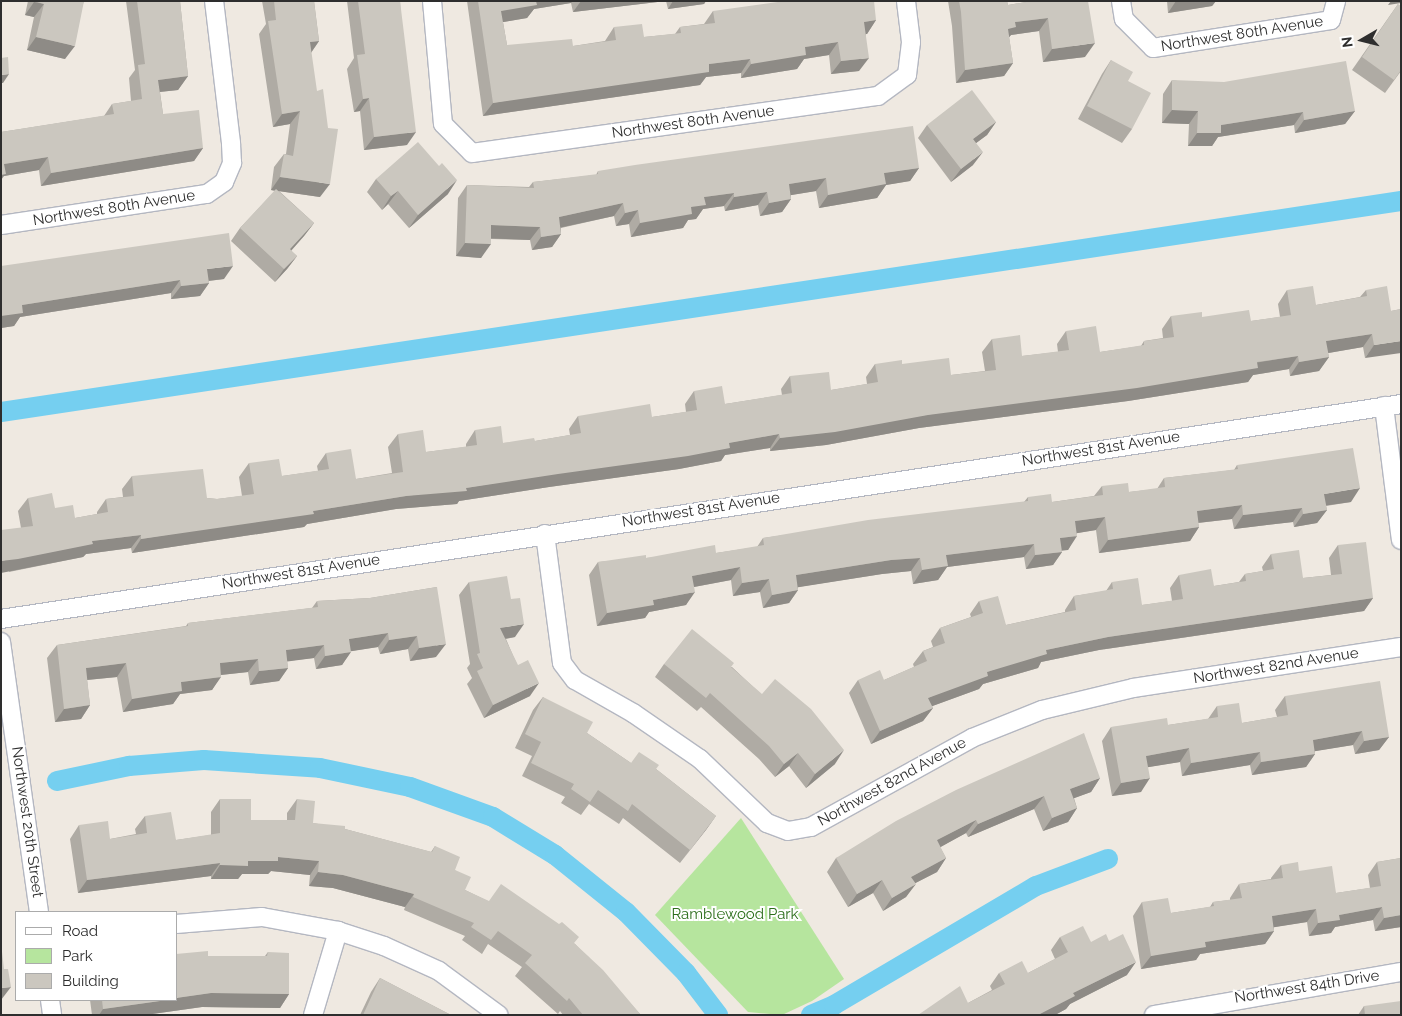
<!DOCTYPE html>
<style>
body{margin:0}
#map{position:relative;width:1402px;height:1016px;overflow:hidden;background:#efe9e1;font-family:Raleway,sans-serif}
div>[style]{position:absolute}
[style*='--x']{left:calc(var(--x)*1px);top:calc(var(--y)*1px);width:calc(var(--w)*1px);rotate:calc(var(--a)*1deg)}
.green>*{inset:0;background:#b6e59e}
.canal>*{height:20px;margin:-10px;padding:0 10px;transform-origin:10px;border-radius:10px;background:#75cff0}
.roads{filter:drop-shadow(1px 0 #b4b7c1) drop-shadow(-1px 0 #b4b7c1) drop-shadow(0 1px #b4b7c1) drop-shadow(0 -1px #b4b7c1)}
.minor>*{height:18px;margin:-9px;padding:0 9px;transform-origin:9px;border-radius:9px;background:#fff}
.wall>*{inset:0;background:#afaba4}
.shaded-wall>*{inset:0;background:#8e8b86}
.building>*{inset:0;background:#cbc7bf}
span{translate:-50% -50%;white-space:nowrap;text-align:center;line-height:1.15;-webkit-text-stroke:4px #fff;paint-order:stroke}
.street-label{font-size:15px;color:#2e2e2e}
.park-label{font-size:15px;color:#2c6e1b}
.frame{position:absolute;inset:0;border:2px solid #2e2e2e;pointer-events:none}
.legend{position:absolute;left:15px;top:911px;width:162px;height:90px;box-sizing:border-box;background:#fff;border:1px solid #ababab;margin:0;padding:6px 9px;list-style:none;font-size:15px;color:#2e2e2e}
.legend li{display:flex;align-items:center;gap:10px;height:25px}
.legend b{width:25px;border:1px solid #ababab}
.north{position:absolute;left:1337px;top:15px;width:50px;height:50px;-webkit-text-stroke:4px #fff;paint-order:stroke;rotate:262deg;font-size:14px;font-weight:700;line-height:20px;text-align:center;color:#2e2e2e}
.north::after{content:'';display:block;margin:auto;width:18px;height:22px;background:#2e2e2e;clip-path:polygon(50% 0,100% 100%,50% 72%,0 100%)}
</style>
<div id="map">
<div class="green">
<div style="clip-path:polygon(741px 818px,844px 979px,812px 1001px,782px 1015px,748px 1012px,655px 915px)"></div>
</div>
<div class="canal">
<div style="--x:1;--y:412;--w:1416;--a:-8.57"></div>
<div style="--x:57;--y:781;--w:74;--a:-11.8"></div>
<div style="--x:129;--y:766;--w:75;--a:-4.6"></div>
<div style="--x:204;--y:760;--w:116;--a:3.9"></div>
<div style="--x:320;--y:768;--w:92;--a:11.9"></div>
<div style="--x:410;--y:787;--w:88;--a:19.9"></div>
<div style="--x:493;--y:817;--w:73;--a:31.5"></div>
<div style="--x:555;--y:855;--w:91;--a:38.8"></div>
<div style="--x:626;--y:912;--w:86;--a:45.5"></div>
<div style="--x:686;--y:973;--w:53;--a:52.7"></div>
<div style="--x:811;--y:1015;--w:25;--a:-23"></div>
<div style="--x:834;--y:1005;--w:234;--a:-30.5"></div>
<div style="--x:1036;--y:886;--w:77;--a:-20.6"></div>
</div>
<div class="roads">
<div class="minor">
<div style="--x:432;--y:1;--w:123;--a:84.9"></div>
<div style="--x:443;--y:124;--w:41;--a:45"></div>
<div style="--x:472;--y:153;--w:410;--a:-8"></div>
<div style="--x:878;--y:96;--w:36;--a:-36"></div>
<div style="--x:907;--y:75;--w:33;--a:-83"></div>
<div style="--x:911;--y:42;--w:41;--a:-97"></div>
<div style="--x:1121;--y:1;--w:18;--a:81"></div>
<div style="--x:1124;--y:19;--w:41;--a:45"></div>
<div style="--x:1153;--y:48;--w:180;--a:-8.9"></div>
<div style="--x:1331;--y:20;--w:20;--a:-75"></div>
<div style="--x:1;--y:225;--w:208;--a:-8.6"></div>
<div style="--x:207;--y:194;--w:21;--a:-35"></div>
<div style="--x:224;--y:182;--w:21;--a:-67"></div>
<div style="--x:232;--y:163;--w:20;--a:-93"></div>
<div style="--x:231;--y:143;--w:143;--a:-96.8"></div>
<div style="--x:1384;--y:406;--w:135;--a:82.8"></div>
<div style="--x:545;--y:534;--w:130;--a:82.5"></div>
<div style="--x:562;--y:663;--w:21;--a:53"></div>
<div style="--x:575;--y:680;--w:67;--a:29.6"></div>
<div style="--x:633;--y:713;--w:81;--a:34.5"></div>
<div style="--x:700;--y:759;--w:93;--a:43.7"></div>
<div style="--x:767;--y:823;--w:22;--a:21"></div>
<div style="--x:788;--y:831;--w:23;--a:-10"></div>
<div style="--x:811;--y:827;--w:184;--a:-28.9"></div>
<div style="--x:972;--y:738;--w:75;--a:-21.8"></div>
<div style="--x:1042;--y:710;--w:94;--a:-13.6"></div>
<div style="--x:1133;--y:688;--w:271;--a:-8.7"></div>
<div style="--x:1;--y:619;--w:1416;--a:-8.73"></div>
<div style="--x:1;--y:642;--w:273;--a:82"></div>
<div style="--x:176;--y:924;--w:86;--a:-4.7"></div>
<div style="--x:262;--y:917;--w:77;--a:10.4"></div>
<div style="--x:338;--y:931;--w:48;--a:18.1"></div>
<div style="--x:384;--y:946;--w:60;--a:24.4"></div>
<div style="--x:439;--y:971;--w:74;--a:36.3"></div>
<div style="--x:50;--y:1000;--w:15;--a:82"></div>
<div style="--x:313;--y:1015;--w:88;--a:-73.4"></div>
<div style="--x:1154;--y:1015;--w:251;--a:-9.9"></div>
</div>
</div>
<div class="wall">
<div style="clip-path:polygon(28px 1px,84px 1px,65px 59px,27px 50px,34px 17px,25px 15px)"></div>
<div style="clip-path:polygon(126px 1px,180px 1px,188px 76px,178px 90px,160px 92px,163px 114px,203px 148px,194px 161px,41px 186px,39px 170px,4px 176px,1px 132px,104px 116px,112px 104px,131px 101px,129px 78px,135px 70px)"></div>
<div style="clip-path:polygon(262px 1px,314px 1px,319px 41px,311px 53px,320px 197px,279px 191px,314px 223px,304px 236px,291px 251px,297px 256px,287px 269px,275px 282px,231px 241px,240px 228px,275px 191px,271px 190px,274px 167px,284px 154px,286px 154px,290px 124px,273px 127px,259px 34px,266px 24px)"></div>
<div style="clip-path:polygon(347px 1px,400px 1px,407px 145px,364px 150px,360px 111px,354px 112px,347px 69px,354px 58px)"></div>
<div style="clip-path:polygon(467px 1px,706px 1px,704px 4px,668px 9px,666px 1px,573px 12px,571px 3px,534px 9px,527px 18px,503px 22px,507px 45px,573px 46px,605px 41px,614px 27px,644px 37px,675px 34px,680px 27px,704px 24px,713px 11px,876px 20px,867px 34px,866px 34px,859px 71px,831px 74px,829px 55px,804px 59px,797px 69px,741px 78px,741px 73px,706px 77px,700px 85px,483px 116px)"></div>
<div style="clip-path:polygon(948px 1px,1007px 1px,1008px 5px,1032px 1px,1085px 57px,1043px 62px,1039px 31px,1011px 35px,1009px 37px,1013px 63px,1004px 76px,956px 83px,952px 26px)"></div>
<div style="clip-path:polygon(1167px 1px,1216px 1px,1212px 6px,1168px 13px)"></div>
<div style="clip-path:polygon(1398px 4px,1401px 71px,1385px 93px,1352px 70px)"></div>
<div style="clip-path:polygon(1111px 60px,1128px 81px,1132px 129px,1122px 143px,1078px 119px,1102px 74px)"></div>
<div style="clip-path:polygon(1172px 80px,1355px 111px,1345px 124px,1295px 133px,1294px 125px,1218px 137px,1212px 146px,1188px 146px,1189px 124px,1162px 123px,1163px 94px)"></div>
<div style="clip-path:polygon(996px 122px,987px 135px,976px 143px,973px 165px,951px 182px,918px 138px,927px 125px)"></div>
<div style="clip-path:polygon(439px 166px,448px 194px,409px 228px,388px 204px,382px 210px,367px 192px,376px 179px)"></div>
<div style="clip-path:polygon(919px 168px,910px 181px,886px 185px,877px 198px,819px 208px,816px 191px,791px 195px,791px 199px,782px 212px,760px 216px,758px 205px,725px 211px,724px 206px,703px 209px,696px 219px,688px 220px,683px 228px,631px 237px,629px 224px,616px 226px,614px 216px,561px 228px,561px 234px,552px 247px,532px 250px,530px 240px,491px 239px,481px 258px,456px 256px,458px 198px,467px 185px,529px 187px,533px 182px,596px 175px,598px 171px)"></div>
<div style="clip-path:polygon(1px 266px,224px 279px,209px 281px,209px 283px,200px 296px,171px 299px,171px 293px,20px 317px,14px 326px,1px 328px)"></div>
<div style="clip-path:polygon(1287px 290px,1316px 305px,1360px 297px,1366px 290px,1391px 311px,1401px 309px,1365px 358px,1363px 347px,1328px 353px,1329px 357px,1319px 371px,1290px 376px,1289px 369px,1253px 375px,1248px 382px,1128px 401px,919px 428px,826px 445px,770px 451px,770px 448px,725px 455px,721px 461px,679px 469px,549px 487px,459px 501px,457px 504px,396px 509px,307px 524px,304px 527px,132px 553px,131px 548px,86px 554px,83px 557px,9px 572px,21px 528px,18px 511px,28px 498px,55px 508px,75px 518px,97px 514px,97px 512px,106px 499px,123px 497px,122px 489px,132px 476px,207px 498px,217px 499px,242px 496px,239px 477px,249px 463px,282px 476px,318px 471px,317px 466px,326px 453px,356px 479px,392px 473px,388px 447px,398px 434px,426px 452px,466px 447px,466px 444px,475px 430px,503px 443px,535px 441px,570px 435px,569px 429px,578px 416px,652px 417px,686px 412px,685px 404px,694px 391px,725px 404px,782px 395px,781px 389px,790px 376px,831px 390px,867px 384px,866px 377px,875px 364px,902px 364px,951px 375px,985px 371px,982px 352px,992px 339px,1022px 356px,1058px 352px,1057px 344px,1066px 331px,1100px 352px,1141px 346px,1144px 341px,1163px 338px,1162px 329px,1171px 316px,1202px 317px,1251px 321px,1280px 317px,1278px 304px)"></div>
<div style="clip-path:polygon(1237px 465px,1351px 502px,1326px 506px,1327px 510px,1317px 523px,1294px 527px,1293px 522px,1234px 529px,1232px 519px,1198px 523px,1199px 527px,1190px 541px,1099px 553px,1096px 530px,1077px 533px,1068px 550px,1062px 550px,1062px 552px,1053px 565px,1026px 569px,1024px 557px,947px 567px,938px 580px,913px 584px,911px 571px,882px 574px,798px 587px,798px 590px,789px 603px,763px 608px,760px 592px,733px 596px,731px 580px,694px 587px,686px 605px,649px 612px,645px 618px,597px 626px,589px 575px,598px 562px,646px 558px,716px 553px,757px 547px,763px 538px,1024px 502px,1028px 497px,1052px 502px,1094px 496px,1102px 486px,1129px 492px,1157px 489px,1164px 478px,1234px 470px)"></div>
<div style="clip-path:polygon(1338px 545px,1373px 598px,1364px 611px,1099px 650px,1041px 662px,1038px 668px,983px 684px,979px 689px,932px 706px,933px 708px,923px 721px,871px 744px,849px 693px,858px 680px,884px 680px,914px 667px,913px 664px,923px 651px,933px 647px,931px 641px,940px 628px,971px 617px,970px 614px,979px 601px,1006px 625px,1065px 612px,1065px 610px,1074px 596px,1106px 591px,1112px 582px,1142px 605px,1172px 601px,1170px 588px,1179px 575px,1214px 586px,1239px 582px,1245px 574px,1263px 571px,1262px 567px,1271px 554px,1303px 578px,1331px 575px,1329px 558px)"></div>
<div style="clip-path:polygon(469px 582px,515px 637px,506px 639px,530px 696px,484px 718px,467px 684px,472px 678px,467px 668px,470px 664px,459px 595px)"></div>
<div style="clip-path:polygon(437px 587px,436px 657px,410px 661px,408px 649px,380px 654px,378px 647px,351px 651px,342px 665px,316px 669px,314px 658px,287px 661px,288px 668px,279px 681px,250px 685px,248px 672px,221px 675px,212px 690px,180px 694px,173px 704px,123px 712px,117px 677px,87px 680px,90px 705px,81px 719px,55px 722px,47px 658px,57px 645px,186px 626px,188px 623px,312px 608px,317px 601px,370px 598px)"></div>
<div style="clip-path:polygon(664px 664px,732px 667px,835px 764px,806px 788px,789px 766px,775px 777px,759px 759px,701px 707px,697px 711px,655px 677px)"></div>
<div style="clip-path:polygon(1285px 696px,1389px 737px,1379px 750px,1355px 754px,1353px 745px,1315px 751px,1315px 754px,1306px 767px,1252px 775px,1250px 765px,1182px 776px,1180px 762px,1148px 767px,1141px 792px,1112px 796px,1102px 741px,1111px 727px,1168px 725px,1208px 719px,1217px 706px,1242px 723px,1277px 717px,1275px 710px)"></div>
<div style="clip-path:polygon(543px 697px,587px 733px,631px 763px,656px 769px,716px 816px,680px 863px,623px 818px,619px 824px,589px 804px,581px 815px,561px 803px,565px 797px,522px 776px,532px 756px,515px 748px,533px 710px)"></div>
<div style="clip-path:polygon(1100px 778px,1091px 792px,1074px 798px,1077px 808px,1068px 822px,1043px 831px,1034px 809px,968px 837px,966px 833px,940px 847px,946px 858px,937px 872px,915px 883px,906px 897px,883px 911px,873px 893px,848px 907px,827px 872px,836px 858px)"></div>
<div style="clip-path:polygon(220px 799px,251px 820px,287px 820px,287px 813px,297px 799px,313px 823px,345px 829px,431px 852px,435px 846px,455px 870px,465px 890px,575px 944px,641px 1015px,563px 1015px,560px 1011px,558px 1014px,515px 976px,522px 967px,488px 944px,482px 954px,462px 940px,465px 936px,404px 910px,405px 907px,333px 888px,309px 886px,310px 875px,271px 871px,268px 874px,242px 874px,238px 879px,211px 879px,211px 876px,78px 893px,70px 839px,79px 825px,110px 839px,136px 834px,135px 829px,145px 816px,176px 840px,211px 835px,211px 812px)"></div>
<div style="clip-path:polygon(1401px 858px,1401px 927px,1375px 931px,1373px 920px,1335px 927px,1331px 933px,1309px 936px,1307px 922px,1274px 927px,1274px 931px,1265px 944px,1200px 954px,1196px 960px,1141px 969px,1133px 916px,1142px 902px,1171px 913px,1210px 907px,1213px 902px,1230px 900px,1230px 898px,1239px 884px,1271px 879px,1271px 878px,1281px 865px,1299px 871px,1336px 893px,1370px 888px,1368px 875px,1377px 862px)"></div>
<div style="clip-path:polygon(1060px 937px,1091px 942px,1127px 975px,1070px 1004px,1066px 1009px,1055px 1015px,918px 1015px,968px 1003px,992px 990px,990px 986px,999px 973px,1028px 973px,1055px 959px,1051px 950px)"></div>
<div style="clip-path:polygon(268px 952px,289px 994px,280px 1008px,202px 1007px,145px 1015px,92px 1015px,90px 1000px,176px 1000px,208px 956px,265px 956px)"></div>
<div style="clip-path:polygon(380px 978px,451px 1015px,360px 1015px,371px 992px)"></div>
<div style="clip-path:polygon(1364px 1006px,1401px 1015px,1358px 1015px)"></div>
</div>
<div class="shaded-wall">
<div style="clip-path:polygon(533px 1px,573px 1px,571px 3px,534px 9px,527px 18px,492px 24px,501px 11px)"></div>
<div style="clip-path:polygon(581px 1px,666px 1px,573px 12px)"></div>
<div style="clip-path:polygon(673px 1px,706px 1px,704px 4px,668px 9px)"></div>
<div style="clip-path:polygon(1176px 1px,1216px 1px,1212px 6px,1168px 13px)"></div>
<div style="clip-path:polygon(1391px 1px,1401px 1px,1401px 3px,1388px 5px)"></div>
<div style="clip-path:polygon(34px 2px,44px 4px,34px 17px,25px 15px)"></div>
<div style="clip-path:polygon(1048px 18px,1039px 31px,1011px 35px,1007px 40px,1008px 29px,1015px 22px)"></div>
<div style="clip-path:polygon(876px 20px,867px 34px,855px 35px,864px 22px)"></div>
<div style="clip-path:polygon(36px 37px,75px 46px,65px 59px,27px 50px)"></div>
<div style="clip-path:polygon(319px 41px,310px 54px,310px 42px)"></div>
<div style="clip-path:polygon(838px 42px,829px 55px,804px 59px,797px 69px,741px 78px,751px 64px,805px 47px)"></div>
<div style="clip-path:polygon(1095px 43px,1085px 57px,1043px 62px,1052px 49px)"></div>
<div style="clip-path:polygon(869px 58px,859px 71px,831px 74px,841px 61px)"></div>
<div style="clip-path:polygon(750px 59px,741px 73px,706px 77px,700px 85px,483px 116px,493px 103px,709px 64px)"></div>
<div style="clip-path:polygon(1013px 63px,1004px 76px,956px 83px,965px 70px)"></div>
<div style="clip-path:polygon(9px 74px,3px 83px,1px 83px,1px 75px)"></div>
<div style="clip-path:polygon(188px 76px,178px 90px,149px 93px,158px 80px)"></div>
<div style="clip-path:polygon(369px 98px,360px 111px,354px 112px,363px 99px)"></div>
<div style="clip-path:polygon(1172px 110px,1198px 111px,1189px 124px,1162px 123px)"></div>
<div style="clip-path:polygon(300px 111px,290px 124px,273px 127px,282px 114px)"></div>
<div style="clip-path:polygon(1355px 111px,1345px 124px,1295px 133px,1304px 120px)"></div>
<div style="clip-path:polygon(1303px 112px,1294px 125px,1218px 137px,1212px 146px,1188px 146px,1197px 133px,1221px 125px)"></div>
<div style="clip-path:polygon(996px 122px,987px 135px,964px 152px,973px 139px)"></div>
<div style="clip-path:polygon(416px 132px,407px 145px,364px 150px,374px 137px)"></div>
<div style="clip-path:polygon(203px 148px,194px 161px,41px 186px,51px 173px)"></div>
<div style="clip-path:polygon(983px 152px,973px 165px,951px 182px,961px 169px)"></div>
<div style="clip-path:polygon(48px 157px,39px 170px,4px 176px,1px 180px,1px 169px,4px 164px)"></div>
<div style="clip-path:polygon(919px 168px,910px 181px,886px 185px,877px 198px,819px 208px,828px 195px,884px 173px)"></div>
<div style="clip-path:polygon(280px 177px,330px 184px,320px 197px,271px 190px)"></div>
<div style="clip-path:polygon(826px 178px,816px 191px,779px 197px,789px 184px)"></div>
<div style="clip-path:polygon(457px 180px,448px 194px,409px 228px,418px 215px)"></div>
<div style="clip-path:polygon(398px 191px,388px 204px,382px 210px,391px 196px)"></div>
<div style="clip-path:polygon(767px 192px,758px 205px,725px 211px,734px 197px)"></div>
<div style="clip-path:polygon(734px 193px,724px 206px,703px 209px,696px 219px,688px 220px,683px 228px,631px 237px,640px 223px,691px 207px,704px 197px)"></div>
<div style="clip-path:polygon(791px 199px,782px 212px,760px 216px,769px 203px)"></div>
<div style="clip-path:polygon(623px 203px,614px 216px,549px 230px,559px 217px)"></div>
<div style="clip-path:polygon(638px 210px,629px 224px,616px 226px,625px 213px)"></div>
<div style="clip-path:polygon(314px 223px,304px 236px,280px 263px,290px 249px)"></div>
<div style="clip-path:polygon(491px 225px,540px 227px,530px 240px,482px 238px)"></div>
<div style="clip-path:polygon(561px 234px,552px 247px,532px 250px,541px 237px)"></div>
<div style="clip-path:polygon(465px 243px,491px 244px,481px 258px,456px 256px)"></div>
<div style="clip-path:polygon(297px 256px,287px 269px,275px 282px,284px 269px)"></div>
<div style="clip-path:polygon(233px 266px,224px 279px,198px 282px,207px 269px)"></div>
<div style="clip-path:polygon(180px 280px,171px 293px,20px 317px,14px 326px,1px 328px,1px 316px,22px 305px)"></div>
<div style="clip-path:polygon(209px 283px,200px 296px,171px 299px,181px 286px)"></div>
<div style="clip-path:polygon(1372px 334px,1363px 347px,1317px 355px,1326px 341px)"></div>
<div style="clip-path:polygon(1401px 341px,1401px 353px,1365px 358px,1374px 345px)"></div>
<div style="clip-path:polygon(1298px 356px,1289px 369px,1253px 375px,1248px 382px,1128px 401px,919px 428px,826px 445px,770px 451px,780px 438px)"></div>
<div style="clip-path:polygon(1329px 357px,1319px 371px,1290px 376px,1299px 362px)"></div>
<div style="clip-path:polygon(779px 434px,770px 448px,725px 455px,721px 461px,679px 469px,549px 487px,459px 501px,457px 504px,396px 509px,307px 524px,304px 527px,132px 553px,141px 539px,313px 511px,406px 496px,466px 488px)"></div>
<div style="clip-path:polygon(1360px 488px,1351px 502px,1315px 507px,1324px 494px)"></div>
<div style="clip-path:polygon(1242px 505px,1232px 519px,1188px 524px,1197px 511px)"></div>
<div style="clip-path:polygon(1302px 508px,1293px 522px,1234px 529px,1243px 515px)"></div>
<div style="clip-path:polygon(1327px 510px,1317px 523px,1294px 527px,1303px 514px)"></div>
<div style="clip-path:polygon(1105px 517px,1096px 530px,1066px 535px,1075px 521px)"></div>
<div style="clip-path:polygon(1199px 527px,1190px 541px,1099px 553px,1108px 540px)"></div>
<div style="clip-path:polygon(141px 535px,131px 548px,86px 554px,83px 557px,1px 573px,1px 561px,92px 541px)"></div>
<div style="clip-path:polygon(1077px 536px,1068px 550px,1051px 552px,1060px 538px)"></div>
<div style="clip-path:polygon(1034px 544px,1024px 557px,947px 567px,938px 580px,913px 584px,922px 570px,946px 555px)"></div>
<div style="clip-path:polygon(1062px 552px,1053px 565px,1026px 569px,1035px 555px)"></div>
<div style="clip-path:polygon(920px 558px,911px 571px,882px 574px,787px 589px,796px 575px,891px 560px)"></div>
<div style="clip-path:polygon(740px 567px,731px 580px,683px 589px,692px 576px)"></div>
<div style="clip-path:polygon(769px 579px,760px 592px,733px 596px,742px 583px)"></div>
<div style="clip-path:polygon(798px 590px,789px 603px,763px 608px,772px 595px)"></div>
<div style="clip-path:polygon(695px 592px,686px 605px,649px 612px,645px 618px,597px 626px,607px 613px,653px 600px)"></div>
<div style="clip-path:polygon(1373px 598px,1364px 611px,1099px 650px,1041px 662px,1038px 668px,983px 684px,979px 689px,919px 711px,928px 698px,987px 672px,1046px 650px,1108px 637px)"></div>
<div style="clip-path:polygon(524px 624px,515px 637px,491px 641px,500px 628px)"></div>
<div style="clip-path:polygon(388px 633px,378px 647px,340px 653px,349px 639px)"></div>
<div style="clip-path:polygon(417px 636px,408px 649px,380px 654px,389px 640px)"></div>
<div style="clip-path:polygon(446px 644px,436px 657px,410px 661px,419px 648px)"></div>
<div style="clip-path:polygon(324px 645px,314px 658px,276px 663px,286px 650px)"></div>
<div style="clip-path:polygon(351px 652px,342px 665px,316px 669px,325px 656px)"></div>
<div style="clip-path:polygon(258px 659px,248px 672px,211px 676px,220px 663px)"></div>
<div style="clip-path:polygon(126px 663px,117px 677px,76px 681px,86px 668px)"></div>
<div style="clip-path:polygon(288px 668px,279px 681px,250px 685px,259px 671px)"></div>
<div style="clip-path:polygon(221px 677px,212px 690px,180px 694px,173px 704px,123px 712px,132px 699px,181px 682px)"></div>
<div style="clip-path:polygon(539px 683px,530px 696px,484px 718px,493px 705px)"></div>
<div style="clip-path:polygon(90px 705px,81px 719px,55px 722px,64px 709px)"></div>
<div style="clip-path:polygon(933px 708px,923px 721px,871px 744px,880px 731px)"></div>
<div style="clip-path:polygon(1362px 731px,1353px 745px,1304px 753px,1313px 740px)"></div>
<div style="clip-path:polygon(1389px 737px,1379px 750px,1355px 754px,1364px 741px)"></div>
<div style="clip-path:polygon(1189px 748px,1180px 762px,1137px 769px,1146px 756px)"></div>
<div style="clip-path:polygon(844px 750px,835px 764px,806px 788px,815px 774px)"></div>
<div style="clip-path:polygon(1260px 752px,1250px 765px,1182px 776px,1191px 763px)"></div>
<div style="clip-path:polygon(798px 753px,789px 766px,775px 777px,784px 764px)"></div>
<div style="clip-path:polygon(1315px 754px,1306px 767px,1252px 775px,1261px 762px)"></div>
<div style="clip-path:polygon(1100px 778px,1091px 792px,1061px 803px,1070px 789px)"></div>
<div style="clip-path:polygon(1150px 778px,1141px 792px,1112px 796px,1121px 783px)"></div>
<div style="clip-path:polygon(1044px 796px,1034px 809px,968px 837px,978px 824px)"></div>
<div style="clip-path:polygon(1077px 808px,1068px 822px,1043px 831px,1052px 818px)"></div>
<div style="clip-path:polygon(716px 816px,706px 830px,680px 863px,690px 850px)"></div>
<div style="clip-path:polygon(976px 820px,966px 833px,928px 854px,937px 840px)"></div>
<div style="clip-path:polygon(278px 857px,319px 861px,310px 875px,271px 871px,268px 874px,242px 874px,238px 879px,211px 879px,220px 865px)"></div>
<div style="clip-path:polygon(946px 858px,937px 872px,902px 890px,911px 877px)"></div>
<div style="clip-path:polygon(220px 863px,211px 876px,78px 893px,87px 880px)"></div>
<div style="clip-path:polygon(318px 872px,343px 875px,414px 894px,405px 907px,333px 888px,309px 886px)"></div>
<div style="clip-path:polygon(882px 880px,873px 893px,848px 907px,857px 894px)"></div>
<div style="clip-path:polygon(916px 884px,906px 897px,883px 911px,892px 898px)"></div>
<div style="clip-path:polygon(1382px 907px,1373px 920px,1335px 927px,1331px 933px,1309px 936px,1318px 923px,1339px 915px)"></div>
<div style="clip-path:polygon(1316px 909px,1307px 922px,1263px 929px,1272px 916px)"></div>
<div style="clip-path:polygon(1401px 915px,1401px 927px,1375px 931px,1384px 918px)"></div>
<div style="clip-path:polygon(1274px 931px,1265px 944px,1200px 954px,1196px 960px,1141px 969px,1151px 956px,1205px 942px)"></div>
<div style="clip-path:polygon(1136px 962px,1127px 975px,1070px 1004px,1066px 1009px,1055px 1015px,1038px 1015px,1073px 993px)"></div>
<div style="clip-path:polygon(11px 987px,1px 1000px,1px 988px)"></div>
<div style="clip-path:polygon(211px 993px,289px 994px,280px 1008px,202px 1007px,145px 1015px,99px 1015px,103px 1009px,167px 1000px,176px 1000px,176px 998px)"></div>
</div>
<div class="building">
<div style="clip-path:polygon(34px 1px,84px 1px,75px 46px,36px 37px,44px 4px)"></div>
<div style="clip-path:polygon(137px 1px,180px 1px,188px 76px,158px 80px,163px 114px,199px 110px,203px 148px,51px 173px,48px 157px,4px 164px,6px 174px,1px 175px,1px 132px,114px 114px,112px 104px,142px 99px,138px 65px,145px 64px)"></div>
<div style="clip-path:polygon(274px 1px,314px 1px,319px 41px,310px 42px,317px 91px,323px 89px,328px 128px,338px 129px,330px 184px,280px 177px,284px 154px,293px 156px,300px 111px,282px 114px,268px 21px,276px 20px)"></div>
<div style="clip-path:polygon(358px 1px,400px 1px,416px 132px,374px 137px,369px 98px,363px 99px,357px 55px,365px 54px)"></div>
<div style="clip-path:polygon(478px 1px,536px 1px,537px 5px,501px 11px,507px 45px,572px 39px,573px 46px,616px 40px,614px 27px,642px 24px,644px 37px,681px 33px,680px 27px,715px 23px,713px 11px,785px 1px,874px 1px,876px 20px,864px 22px,869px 58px,841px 61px,838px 42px,805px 47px,806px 55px,751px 64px,750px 59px,709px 64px,709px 72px,493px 103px)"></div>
<div style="clip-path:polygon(959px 1px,1007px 1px,1008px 5px,1032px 1px,1088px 1px,1095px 43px,1052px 49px,1048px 18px,1015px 22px,1016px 27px,1008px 29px,1013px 63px,965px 70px,961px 12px)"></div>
<div style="clip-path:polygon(1398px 4px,1401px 6px,1401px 70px,1394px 80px,1362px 57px)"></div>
<div style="clip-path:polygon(8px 57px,9px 74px,1px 75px,1px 58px)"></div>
<div style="clip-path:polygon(1111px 60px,1133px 72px,1128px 81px,1151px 93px,1132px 129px,1087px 106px)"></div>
<div style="clip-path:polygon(1346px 61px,1355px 111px,1304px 120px,1303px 112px,1221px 125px,1221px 133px,1197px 133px,1198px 111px,1172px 110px,1172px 80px,1224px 82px)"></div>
<div style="clip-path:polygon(972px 90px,996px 122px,973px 139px,983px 152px,961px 169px,927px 125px)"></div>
<div style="clip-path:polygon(913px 126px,919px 168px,884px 173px,886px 184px,828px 195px,826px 178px,789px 184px,791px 199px,769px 203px,767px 192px,734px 197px,734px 193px,704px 197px,706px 205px,691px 207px,692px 214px,640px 223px,638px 210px,625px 213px,623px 203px,559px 217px,561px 234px,541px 237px,540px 227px,491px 225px,491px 244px,465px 243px,467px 185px,534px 188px,533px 182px,598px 174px,598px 171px,635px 165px)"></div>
<div style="clip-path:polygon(418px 142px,439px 166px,442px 163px,457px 180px,418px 215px,398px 191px,391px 196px,376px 179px)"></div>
<div style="clip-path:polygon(276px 189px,314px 223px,290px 249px,297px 256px,284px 269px,240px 228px)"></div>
<div style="clip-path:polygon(229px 233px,233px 266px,207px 269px,209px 283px,181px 286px,180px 280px,22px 305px,23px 313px,1px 316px,1px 266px)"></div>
<div style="clip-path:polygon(1313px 286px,1316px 305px,1367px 296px,1366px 290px,1387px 286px,1391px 311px,1401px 309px,1401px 341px,1374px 345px,1372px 334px,1326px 341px,1329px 357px,1299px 362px,1298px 356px,1257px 362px,1258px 368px,1137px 388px,928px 415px,835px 432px,780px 438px,779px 434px,729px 443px,730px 448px,688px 456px,558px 474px,466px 488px,467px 491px,406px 496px,313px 511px,314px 514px,141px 539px,141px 535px,92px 541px,93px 544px,18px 559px,1px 561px,1px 530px,33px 526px,28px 498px,52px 493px,55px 508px,73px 505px,75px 518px,108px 512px,106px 499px,134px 496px,132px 476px,203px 469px,207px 498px,217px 499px,254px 494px,249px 463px,279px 459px,282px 476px,329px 469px,326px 453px,351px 449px,356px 479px,403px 472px,398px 434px,423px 430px,426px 452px,477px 445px,475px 430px,501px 426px,503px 443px,534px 438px,535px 441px,581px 433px,578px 416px,650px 404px,652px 417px,697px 410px,694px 391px,722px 386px,725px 404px,792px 393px,790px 376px,829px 372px,831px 390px,878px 382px,875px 364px,902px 360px,902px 364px,949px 358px,951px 375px,996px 370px,992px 339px,1020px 335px,1022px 356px,1069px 350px,1066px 331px,1096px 326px,1100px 352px,1144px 345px,1144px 341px,1174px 337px,1171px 316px,1202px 312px,1202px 317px,1249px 310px,1251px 321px,1291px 315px,1287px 290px)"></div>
<div style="clip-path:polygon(1353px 448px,1360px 488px,1324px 494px,1327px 510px,1303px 514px,1302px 508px,1243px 515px,1242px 505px,1197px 511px,1199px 527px,1108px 540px,1105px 517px,1075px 521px,1077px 536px,1060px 538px,1062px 552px,1035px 555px,1034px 544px,946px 555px,948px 566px,922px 570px,920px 558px,891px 560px,796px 575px,798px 590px,772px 595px,769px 579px,742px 583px,740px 567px,692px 576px,695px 592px,653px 600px,654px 605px,607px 613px,598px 562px,646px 555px,646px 558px,715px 545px,716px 553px,764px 545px,763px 538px,868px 520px,1028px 501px,1028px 497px,1051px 494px,1052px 502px,1103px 495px,1102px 486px,1128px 483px,1129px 492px,1165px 487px,1164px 478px,1238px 469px,1237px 465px)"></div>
<div style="clip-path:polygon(1366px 542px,1373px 598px,1108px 637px,1046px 650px,1047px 654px,987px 672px,988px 676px,928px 698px,933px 708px,880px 731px,858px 680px,880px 670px,884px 680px,927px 661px,923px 651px,945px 643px,940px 628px,983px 613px,979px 601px,998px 596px,1006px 625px,1076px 610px,1074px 596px,1113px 589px,1112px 582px,1138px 578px,1142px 605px,1183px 599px,1179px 575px,1211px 569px,1214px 586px,1246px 581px,1245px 574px,1274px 569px,1271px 554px,1299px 550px,1303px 578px,1342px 574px,1338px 545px)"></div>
<div style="clip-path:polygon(507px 576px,511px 599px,520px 598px,524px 624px,500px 628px,518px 665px,528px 660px,539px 683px,493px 705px,477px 671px,483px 668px,477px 654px,480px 653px,469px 582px)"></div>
<div style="clip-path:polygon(437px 587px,446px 644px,419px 648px,417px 636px,389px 640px,388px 633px,349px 639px,351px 652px,325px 656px,324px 645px,286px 650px,288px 668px,259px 671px,258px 659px,220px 663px,221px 677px,181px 682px,182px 691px,132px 699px,126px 663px,86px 668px,90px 705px,64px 709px,57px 645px,188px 626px,188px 623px,318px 607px,317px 601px,370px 598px)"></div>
<div style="clip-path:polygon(692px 629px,734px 663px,731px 667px,762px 694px,775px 679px,811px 709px,844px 750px,815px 774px,798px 753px,784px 764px,769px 746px,710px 693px,706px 698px,664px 664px)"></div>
<div style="clip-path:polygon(1380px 681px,1389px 737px,1364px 741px,1362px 731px,1313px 740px,1315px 754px,1261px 762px,1260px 752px,1191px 763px,1189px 748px,1146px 756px,1150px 778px,1121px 783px,1111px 727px,1167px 718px,1168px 725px,1218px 717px,1217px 706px,1239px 703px,1242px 723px,1288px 715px,1285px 696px)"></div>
<div style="clip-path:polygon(543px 697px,593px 722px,587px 733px,631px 763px,639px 752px,659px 765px,656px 769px,716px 816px,690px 850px,632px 804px,628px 811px,598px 790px,590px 802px,571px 789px,574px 784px,531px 763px,541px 742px,525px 734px)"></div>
<div style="clip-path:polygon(1084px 733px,1100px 778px,1070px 789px,1077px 808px,1052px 818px,1044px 796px,978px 824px,976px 820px,937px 840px,946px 858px,911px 877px,916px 884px,892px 898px,882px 880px,857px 894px,836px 858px,896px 821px,956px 790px)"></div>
<div style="clip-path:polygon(220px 799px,251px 799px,251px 820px,295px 820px,297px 799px,315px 801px,313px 823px,345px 826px,345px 829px,432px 852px,435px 846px,460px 857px,455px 870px,471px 877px,465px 890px,489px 901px,501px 884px,559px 924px,562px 922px,579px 937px,574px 943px,603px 970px,641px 1015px,583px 1015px,569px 998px,567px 1001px,525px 963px,532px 955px,498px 931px,491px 940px,471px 927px,474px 923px,413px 897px,414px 894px,343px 875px,318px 872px,319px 861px,278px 857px,278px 861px,248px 861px,248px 866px,220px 865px,220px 863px,87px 880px,79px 825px,108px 821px,110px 839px,147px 833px,145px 816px,171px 812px,176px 840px,220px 833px)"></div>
<div style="clip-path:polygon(1401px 858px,1401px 915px,1384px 918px,1382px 907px,1339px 915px,1340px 920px,1318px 923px,1316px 909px,1272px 916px,1274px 931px,1205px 942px,1206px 947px,1151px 956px,1142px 902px,1168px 898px,1171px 913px,1214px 906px,1213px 902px,1242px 898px,1239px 884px,1283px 878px,1281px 865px,1298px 862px,1299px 871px,1332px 866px,1336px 893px,1381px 886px,1377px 862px)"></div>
<div style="clip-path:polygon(1083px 926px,1091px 942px,1106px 934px,1109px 941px,1123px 934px,1136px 962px,1073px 993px,1075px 996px,1038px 1015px,918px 1015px,960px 986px,968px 1003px,1005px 984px,999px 973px,1022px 961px,1028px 973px,1068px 952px,1060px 937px)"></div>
<div style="clip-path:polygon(1px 943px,4px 969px,8px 969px,11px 987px,1px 988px)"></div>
<div style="clip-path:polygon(208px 951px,208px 956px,267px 956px,268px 952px,289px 953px,289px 994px,211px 993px,176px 998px,176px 954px)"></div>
<div style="clip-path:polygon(380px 978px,451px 1015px,395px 1015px,392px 1014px,392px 1015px,363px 1015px)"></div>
<div style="clip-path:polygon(102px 1000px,167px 1000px,103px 1009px)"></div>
<div style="clip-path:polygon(1401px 1001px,1401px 1015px,1365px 1015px,1364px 1006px)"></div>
</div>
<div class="street-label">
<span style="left:1242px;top:34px;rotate:-9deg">Northwest 80th Avenue</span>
<span style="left:693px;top:122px;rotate:-8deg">Northwest 80th Avenue</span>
<span style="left:114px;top:208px;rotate:-9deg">Northwest 80th Avenue</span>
<span style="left:1101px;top:449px;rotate:-9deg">Northwest 81st Avenue</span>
<span style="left:701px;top:510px;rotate:-9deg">Northwest 81st Avenue</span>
<span style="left:301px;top:572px;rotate:-9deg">Northwest 81st Avenue</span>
<span style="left:1276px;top:666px;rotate:-9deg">Northwest 82nd Avenue</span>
<span style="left:892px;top:782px;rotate:-29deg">Northwest 82nd Avenue</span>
<span style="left:27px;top:822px;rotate:82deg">Northwest 20th Street</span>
<span style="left:1307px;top:987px;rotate:-9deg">Northwest 84th Drive</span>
</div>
<div class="park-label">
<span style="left:735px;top:915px">Ramblewood Park</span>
</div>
<div class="frame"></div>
<ul class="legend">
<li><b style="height:6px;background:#fff"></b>Road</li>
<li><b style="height:14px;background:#b6e59e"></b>Park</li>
<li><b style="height:14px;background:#cbc7bf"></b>Building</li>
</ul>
<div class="north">N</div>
</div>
